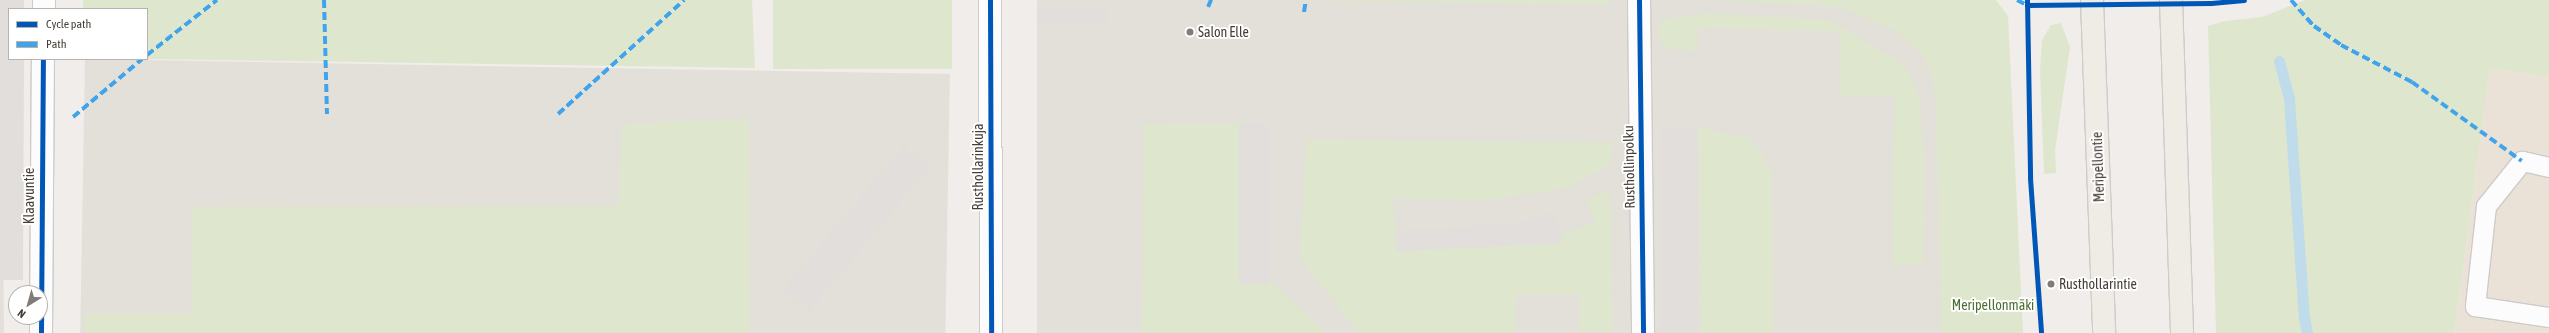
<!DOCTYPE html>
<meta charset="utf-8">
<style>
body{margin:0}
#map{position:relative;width:2549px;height:333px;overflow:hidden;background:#f0edea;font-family:"Asap Condensed",sans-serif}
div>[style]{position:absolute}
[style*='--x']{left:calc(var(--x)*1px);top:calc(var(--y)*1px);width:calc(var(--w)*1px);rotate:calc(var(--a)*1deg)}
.residential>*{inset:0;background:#e3dfd9;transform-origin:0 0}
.commercial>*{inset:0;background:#eae1d7}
.green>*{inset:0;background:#dee7cd;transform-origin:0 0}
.parking>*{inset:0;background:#e1dedb;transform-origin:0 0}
.stream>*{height:11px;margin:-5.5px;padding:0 5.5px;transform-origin:5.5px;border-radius:5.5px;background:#c0dbe9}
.roads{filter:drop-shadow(1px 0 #cecbc8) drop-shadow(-1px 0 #cecbc8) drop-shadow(0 1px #cecbc8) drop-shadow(0 -1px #cecbc8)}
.lane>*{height:19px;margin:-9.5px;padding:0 9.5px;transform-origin:9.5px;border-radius:9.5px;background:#fdfcfc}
.street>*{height:22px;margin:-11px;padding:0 11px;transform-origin:11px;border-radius:11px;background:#fdfcfc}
.primary>*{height:22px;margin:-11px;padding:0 11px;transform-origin:11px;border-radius:11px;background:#efebe5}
.quiet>*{height:4px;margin-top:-2px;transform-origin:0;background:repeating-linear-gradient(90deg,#3fa4ec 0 8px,transparent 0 12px)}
.cycleway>*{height:5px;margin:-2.5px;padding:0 2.5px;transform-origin:2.5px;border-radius:2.5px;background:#0057b8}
.dots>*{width:11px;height:11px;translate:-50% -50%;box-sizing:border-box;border:2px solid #fff;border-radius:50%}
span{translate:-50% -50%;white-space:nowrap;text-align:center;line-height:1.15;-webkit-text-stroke:4px #fff;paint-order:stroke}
.poi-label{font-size:14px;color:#453f37}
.left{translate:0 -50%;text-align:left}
.street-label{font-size:14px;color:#453f37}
.park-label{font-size:14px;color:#4c7031}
.legend{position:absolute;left:8px;top:8px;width:140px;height:52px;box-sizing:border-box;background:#fff;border:1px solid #b5b2af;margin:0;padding:5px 7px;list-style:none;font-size:12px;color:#453f37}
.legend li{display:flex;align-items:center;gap:8px;height:20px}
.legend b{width:20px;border:1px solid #b5b2af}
.north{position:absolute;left:8px;top:285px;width:40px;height:40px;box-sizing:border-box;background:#fff;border:1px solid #b5b2af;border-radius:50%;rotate:217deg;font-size:11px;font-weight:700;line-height:16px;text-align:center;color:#453f37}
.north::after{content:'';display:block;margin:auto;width:14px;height:18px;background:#817c76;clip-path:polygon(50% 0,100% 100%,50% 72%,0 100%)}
</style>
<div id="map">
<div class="residential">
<div style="clip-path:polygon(0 0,1px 0,4px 333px,0 333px)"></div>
<div style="left:1037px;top:0;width:909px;height:333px"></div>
<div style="left:85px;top:59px;width:865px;height:274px;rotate:1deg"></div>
</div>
<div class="commercial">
<div style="clip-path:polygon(2490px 68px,2549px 77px,2549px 333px,2454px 333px)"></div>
</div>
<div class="green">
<div style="clip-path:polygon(83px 0,752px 0,755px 68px,147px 59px,147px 9px,83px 9px)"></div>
<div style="left:773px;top:0;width:179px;height:69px"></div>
<div style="clip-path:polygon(1266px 0,1609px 0,1608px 5px)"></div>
<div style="clip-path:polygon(1712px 0,1996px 0,2008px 16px,2023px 333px,1941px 333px,1936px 100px,1930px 69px,1922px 55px,1896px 31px,1841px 7px)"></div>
<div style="clip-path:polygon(2305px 0,2549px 0,2549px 77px,2490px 68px,2454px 333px,2216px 333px,2208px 26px,2225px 21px,2262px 17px)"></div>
<div style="clip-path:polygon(1707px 13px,1828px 20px,1894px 58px,1907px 70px,1919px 98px,1925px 165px,1923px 264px,1893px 266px,1894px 95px,1839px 96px,1839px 31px,1698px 28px,1697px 51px,1675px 50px,1665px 47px,1659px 39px,1659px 26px,1664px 19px)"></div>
<div style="clip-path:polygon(2061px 23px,2070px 47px,2055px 150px,2056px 173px,2044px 174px,2040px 71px,2042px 40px,2051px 25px)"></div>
<div style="clip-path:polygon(749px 119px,750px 333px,85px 333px,85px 314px,192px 314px,192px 207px,619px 206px,622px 124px)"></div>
<div style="clip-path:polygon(1239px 123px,1239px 284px,1273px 282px,1326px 333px,1142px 333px,1143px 124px)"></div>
<div style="clip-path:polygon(1698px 127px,1749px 138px,1761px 152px,1772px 173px,1774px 333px,1700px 333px)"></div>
<div style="clip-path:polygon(1307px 140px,1612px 142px,1611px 165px,1565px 188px,1479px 201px,1393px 198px,1397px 251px,1562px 243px,1562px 235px,1595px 223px,1587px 200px,1610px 189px,1613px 332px,1579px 332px,1579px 294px,1516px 294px,1515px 333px,1359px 333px,1299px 257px)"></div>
</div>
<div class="parking">
<div style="clip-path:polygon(0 0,24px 0,24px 9px,9px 9px,9px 59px,24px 59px,23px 280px,0 280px)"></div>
<div style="left:1037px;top:8px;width:70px;height:15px"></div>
<div style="left:1239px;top:123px;width:30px;height:161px"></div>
<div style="left:1660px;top:127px;width:38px;height:206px"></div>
<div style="left:904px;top:146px;width:33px;height:187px;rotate:40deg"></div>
<div style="clip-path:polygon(1554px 212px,1562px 243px,1396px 251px,1395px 231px,1513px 225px)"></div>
</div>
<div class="stream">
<div style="--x:2279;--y:61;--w:39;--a:75"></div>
<div style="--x:2289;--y:99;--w:219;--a:86.1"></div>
<div style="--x:2304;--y:317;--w:16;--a:79"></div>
</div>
<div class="roads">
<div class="lane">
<div style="--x:2549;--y:167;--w:28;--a:-167"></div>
<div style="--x:2522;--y:161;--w:58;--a:128.7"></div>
<div style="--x:2486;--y:206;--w:101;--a:96.3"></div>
<div style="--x:2475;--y:306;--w:75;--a:8.5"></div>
</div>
<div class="street">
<div style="--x:990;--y:0;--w:333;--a:89.8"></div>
<div style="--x:1639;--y:0;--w:333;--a:89.3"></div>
<div style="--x:44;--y:9;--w:9;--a:-90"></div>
<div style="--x:41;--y:333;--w:274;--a:-89.6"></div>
</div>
<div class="primary">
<div style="--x:2092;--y:0;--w:333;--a:87.9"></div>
<div style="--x:2171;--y:0;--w:333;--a:88.1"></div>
</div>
</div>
<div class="quiet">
<div style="--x:324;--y:0;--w:114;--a:88.5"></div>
<div style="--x:2017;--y:0;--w:11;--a:27"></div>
<div style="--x:2291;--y:0;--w:35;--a:49"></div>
<div style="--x:2314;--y:26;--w:33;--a:35"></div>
<div style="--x:2341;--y:45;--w:80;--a:27.5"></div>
<div style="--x:2412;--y:82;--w:135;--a:35.7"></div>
<div style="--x:1208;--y:7;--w:8;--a:-67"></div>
<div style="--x:1304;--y:12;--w:12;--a:-81"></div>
<div style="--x:147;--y:55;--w:89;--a:-38.2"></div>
<div style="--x:558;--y:114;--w:170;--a:-42.1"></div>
<div style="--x:73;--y:117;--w:90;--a:-40"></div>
</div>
<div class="cycleway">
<div style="--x:990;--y:0;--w:333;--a:89.8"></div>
<div style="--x:1639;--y:0;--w:333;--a:89.3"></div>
<div style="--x:2027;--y:0;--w:178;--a:89"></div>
<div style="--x:2030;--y:178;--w:155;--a:85.9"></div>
<div style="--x:2027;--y:5;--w:184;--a:-0.6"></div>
<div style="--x:2211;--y:3;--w:33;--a:-5"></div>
<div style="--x:41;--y:333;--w:274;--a:-89.6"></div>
</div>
<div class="dots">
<div style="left:1190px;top:32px;background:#817c76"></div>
<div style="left:2051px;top:284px;background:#817c76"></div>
</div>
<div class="poi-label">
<span class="left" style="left:1198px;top:32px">Salon Elle</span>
<span class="left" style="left:2059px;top:284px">Rusthollarintie</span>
</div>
<div class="street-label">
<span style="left:978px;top:167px;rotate:-90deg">Rusthollarinkuja</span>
<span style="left:1629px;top:167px;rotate:-91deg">Rusthollinpolku</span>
<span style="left:2098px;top:167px;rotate:-92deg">Meripellontie</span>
<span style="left:29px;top:196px;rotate:-90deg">Klaavuntie</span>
</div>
<div class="park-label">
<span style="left:1993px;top:305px">Meripellonmäki</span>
</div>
<ul class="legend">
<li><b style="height:5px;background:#0057b8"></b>Cycle path</li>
<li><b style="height:5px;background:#3fa4ec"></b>Path</li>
</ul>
<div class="north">N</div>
</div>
